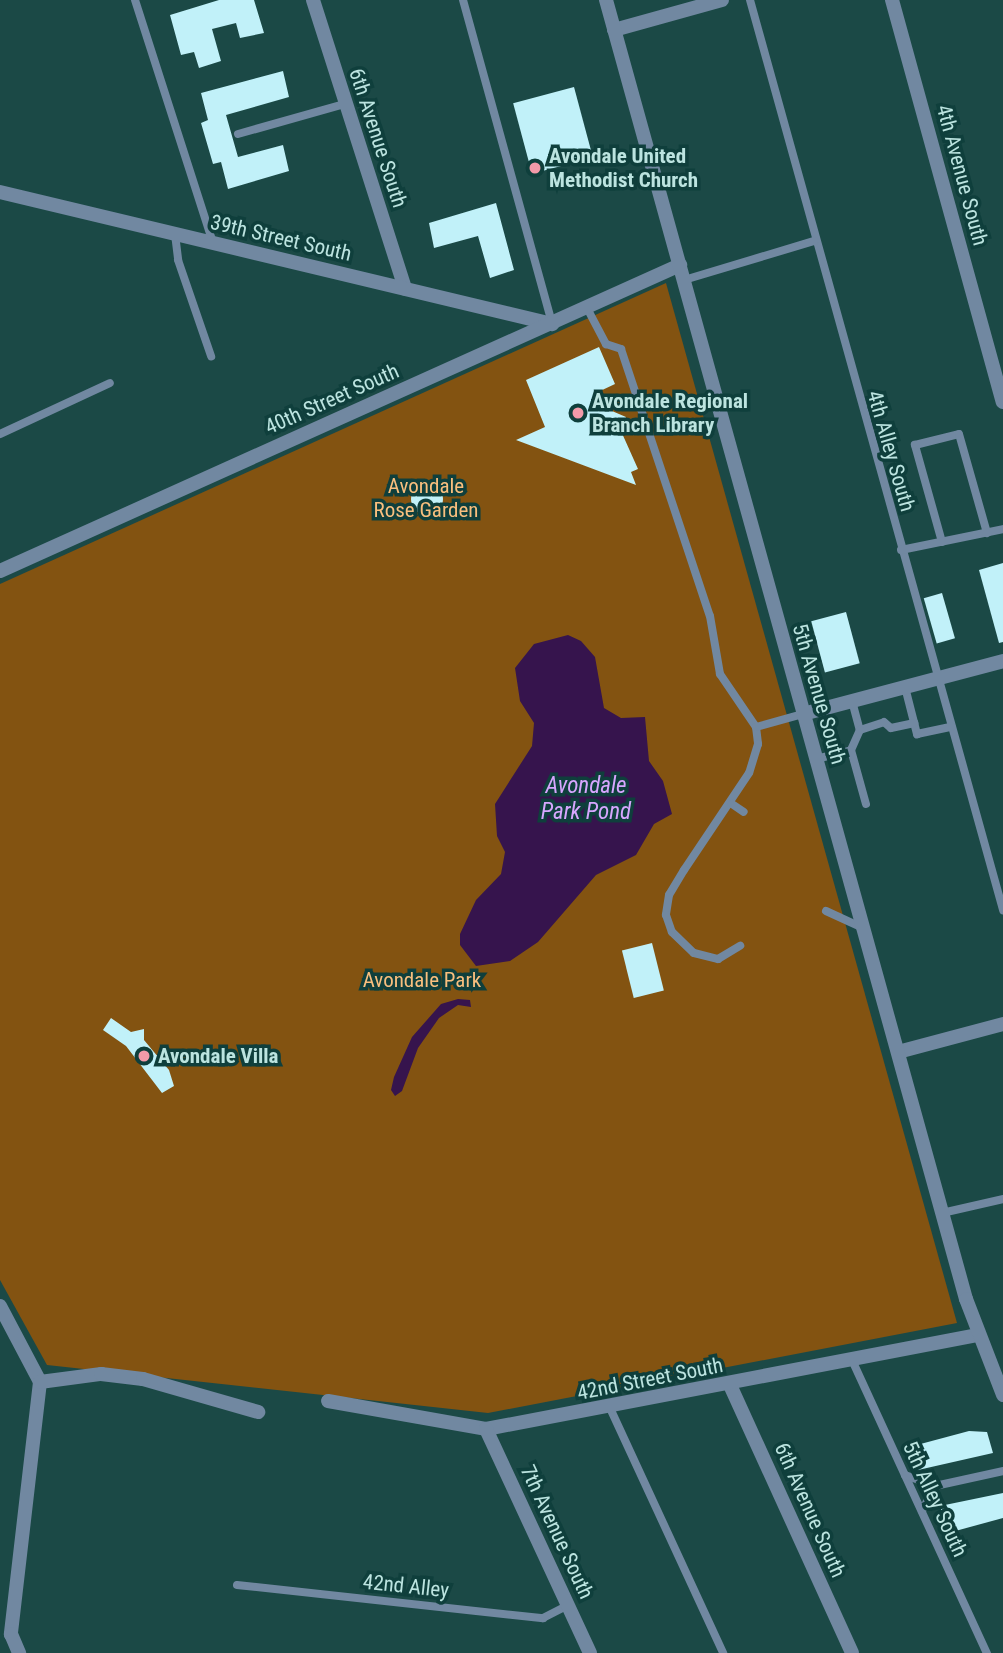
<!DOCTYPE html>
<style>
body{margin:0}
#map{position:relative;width:1003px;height:1653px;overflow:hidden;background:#1b4946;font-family:"Roboto Condensed",sans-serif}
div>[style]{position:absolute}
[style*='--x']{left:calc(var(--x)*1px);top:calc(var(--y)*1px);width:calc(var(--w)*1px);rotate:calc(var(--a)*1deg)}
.green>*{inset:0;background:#835311}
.water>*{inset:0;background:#36144d}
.building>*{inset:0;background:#c1f1f9;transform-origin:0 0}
.round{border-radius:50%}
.service>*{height:8px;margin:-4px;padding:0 4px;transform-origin:4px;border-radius:4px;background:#7188a1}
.minor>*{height:14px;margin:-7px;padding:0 7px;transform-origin:7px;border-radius:7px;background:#7188a1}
.tertiary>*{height:14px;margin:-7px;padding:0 7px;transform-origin:7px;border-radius:7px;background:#7188a1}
.dots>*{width:19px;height:19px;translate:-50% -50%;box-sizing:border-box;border:4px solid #0f3f3c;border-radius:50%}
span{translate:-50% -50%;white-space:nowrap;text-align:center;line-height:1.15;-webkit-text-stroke:7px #0f3f3c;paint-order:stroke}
.street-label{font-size:21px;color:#bce4e0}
.poi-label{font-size:21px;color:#bce4e0;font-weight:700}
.left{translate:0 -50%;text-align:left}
.park-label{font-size:21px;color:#f9bf7e}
.water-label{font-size:23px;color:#d7a6fe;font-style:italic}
</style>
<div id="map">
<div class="green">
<div style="clip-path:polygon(666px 283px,957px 1323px,488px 1413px,47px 1365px,0 1280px,0 584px)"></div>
</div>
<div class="water">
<div style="clip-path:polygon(568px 635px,581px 641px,595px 657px,604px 708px,621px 718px,645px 717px,649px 761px,663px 781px,672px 814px,654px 824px,636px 855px,596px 875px,538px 942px,510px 961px,476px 966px,460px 945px,460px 934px,476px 900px,501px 874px,505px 852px,497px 836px,495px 804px,532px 746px,534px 723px,520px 701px,515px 668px,534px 644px)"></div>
<div style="clip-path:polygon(458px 999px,470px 1000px,471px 1007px,458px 1005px,439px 1018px,418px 1048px,402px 1091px,395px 1096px,391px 1090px,394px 1077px,412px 1037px,441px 1004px)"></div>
</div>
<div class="building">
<div style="clip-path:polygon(219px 0,254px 0,264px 33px,240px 38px,236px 23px,212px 29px,221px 61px,199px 68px,194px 52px,181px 55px,170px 15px)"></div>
<div style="clip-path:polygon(283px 71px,289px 97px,226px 115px,238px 157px,283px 145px,289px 171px,228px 189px,221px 162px,213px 164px,201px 123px,208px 120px,201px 93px)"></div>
<div style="left:574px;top:87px;width:73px;height:63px;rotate:75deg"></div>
<div style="clip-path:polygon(496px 203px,514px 270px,490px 278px,478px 236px,434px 248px,429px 223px)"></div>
<div style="clip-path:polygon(599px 347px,615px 384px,598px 392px,605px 408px,626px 417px,621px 431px,638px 469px,631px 472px,636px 485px,516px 440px,545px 427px,526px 380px)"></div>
<div class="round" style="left:411px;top:483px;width:32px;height:32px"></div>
<div style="clip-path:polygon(1003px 563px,1003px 642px,999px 643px,979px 570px)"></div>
<div style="left:942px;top:593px;width:47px;height:19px;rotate:74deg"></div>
<div style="left:846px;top:612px;width:53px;height:36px;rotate:75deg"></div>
<div style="left:652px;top:943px;width:49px;height:31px;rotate:76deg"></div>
<div style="clip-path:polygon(111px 1018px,131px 1032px,144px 1029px,144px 1040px,169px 1070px,174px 1086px,162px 1093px,126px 1046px,103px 1030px)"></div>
<div style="clip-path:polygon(969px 1431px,987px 1432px,993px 1453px,918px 1470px,913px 1446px)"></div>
<div style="clip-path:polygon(1003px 1493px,1003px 1518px,948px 1533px,940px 1506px)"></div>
</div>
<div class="service">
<div style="--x:135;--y:0;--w:255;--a:72.2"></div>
<div style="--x:463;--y:0;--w:336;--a:74.6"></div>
<div style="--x:750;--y:0;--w:945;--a:74.46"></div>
<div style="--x:238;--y:134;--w:111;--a:-15.7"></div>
<div style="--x:175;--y:234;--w:26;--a:83"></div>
<div style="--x:178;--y:260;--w:102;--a:71"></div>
<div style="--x:684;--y:280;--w:136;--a:-16.7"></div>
<div style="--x:587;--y:308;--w:41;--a:62.2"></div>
<div style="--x:606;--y:344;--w:16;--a:18"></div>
<div style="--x:621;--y:349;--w:281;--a:71.6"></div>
<div style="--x:710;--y:616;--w:59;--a:80.2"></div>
<div style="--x:720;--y:674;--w:64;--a:55.8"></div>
<div style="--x:756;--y:727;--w:17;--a:83"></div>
<div style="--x:758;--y:744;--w:30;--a:107"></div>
<div style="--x:749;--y:773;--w:117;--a:123.8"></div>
<div style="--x:684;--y:870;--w:29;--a:121"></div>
<div style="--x:669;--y:895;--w:20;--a:99"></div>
<div style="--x:666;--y:915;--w:18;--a:71"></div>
<div style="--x:672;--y:932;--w:30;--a:44"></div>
<div style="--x:694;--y:953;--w:25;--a:14"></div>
<div style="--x:718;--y:959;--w:26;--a:-31"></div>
<div style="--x:0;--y:434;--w:121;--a:-24.9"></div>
<div style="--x:942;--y:542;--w:101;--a:-105.6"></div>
<div style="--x:915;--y:445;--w:45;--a:-14"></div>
<div style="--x:959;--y:434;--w:103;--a:74.2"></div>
<div style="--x:901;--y:550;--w:104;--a:-11.6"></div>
<div style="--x:905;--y:687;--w:49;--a:75.7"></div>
<div style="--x:917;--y:734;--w:35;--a:-12"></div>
<div style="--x:852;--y:701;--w:30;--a:75"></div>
<div style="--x:860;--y:730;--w:25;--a:-18"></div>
<div style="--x:884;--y:722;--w:9;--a:41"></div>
<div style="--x:891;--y:728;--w:24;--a:-12"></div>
<div style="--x:756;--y:727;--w:49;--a:-15.5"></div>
<div style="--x:851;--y:750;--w:22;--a:-66"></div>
<div style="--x:816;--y:759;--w:36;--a:-14"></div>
<div style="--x:851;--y:750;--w:56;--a:74.5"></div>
<div style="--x:732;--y:804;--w:14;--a:34"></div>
<div style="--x:826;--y:911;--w:41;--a:24.7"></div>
<div style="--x:942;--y:1213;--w:63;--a:-12.9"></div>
<div style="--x:852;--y:1360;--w:323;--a:65.3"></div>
<div style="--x:610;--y:1408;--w:270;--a:65.2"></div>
<div style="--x:905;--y:1475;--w:32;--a:20"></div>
<div style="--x:935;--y:1486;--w:70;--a:-12.4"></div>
<div style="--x:922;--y:1511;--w:28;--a:-63"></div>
<div style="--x:237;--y:1585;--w:308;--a:6.2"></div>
<div style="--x:543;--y:1618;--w:28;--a:-27"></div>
</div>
<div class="minor">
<div style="--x:313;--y:0;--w:303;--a:72.3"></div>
<div style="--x:614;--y:30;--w:112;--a:-15.5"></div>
<div style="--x:0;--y:192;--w:568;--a:13.45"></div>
<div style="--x:0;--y:571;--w:746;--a:-24.23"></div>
<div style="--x:803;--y:714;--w:207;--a:-14.8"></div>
<div style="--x:898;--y:1052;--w:109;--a:-14.9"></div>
<div style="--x:0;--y:1306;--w:86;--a:62.2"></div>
<div style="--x:40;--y:1382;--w:254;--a:96.6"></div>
<div style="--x:11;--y:1634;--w:21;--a:67"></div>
<div style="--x:40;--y:1382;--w:62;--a:-7.5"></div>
<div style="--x:101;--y:1374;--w:42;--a:6.8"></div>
<div style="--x:143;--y:1379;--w:120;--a:16"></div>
<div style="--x:730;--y:1385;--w:294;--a:65.5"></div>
<div style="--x:328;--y:1401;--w:160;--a:10"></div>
<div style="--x:486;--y:1429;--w:501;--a:-10.82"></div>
<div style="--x:486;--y:1429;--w:247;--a:65.1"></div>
</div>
<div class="tertiary">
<div style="--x:606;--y:0;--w:1348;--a:74.51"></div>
<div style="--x:966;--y:1299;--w:103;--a:68.9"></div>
<div style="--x:892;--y:0;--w:417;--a:74.6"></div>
</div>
<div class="dots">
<div style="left:535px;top:168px;background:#f39aa9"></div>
<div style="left:578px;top:413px;background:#f39aa9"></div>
<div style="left:144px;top:1056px;background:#f39aa9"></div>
</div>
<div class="street-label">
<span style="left:378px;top:138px;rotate:72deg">6th Avenue South</span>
<span style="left:962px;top:175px;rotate:75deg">4th Avenue South</span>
<span style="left:281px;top:238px;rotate:13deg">39th Street South</span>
<span style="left:332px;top:399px;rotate:-24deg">40th Street South</span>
<span style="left:891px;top:451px;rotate:74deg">4th Alley South</span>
<span style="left:819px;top:694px;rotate:74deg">5th Avenue South</span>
<span style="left:650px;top:1379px;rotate:-11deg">42nd Street South</span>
<span style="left:935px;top:1499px;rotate:65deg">5th Alley South</span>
<span style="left:810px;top:1510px;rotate:66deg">6th Avenue South</span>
<span style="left:557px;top:1532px;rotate:65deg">7th Avenue South</span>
<span style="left:406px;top:1586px;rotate:6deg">42nd Alley</span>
</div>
<div class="poi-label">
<span class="left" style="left:549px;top:168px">Avondale United<br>Methodist Church</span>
<span class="left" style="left:592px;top:413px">Avondale Regional<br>Branch Library</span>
<span class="left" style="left:158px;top:1056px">Avondale Villa</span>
</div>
<div class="park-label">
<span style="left:426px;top:498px">Avondale<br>Rose Garden</span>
<span style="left:422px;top:980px">Avondale Park</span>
</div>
<div class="water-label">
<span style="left:586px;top:799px">Avondale<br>Park Pond</span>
</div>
</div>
